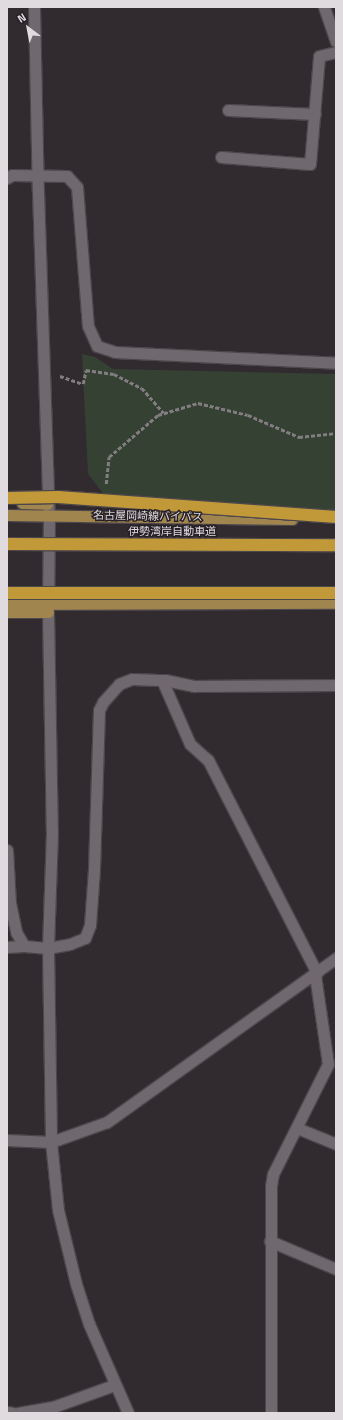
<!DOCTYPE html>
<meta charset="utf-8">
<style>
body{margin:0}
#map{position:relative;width:343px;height:1420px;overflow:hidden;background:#312b30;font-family:"Titillium Web","Noto Sans JP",sans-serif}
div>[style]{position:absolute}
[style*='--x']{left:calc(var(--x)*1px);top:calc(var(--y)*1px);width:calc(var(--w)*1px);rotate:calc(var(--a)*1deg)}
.green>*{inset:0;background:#354233}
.path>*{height:2.5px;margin-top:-1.25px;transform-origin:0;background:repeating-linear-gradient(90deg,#827d81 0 4px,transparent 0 6px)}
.roads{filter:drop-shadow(1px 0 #4c474b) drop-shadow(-1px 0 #4c474b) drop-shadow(0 1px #4c474b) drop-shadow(0 -1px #4c474b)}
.minor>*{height:11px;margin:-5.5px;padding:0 5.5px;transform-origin:5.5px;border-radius:5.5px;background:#70686f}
.tertiary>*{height:11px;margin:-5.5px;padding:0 5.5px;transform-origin:5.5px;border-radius:5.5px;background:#70686f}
.primary>*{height:11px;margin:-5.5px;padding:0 5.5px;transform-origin:5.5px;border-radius:5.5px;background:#a1854f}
.bridges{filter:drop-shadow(1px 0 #4c474b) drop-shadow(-1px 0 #4c474b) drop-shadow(0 1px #4c474b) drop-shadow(0 -1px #4c474b)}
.motorway-bridge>*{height:12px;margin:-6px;padding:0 6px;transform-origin:6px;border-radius:6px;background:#c19939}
span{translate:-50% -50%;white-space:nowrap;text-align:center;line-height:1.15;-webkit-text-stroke:3px #272127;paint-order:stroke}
.street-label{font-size:11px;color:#dfdbde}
.frame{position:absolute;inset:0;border:8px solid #dfdbde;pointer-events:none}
.north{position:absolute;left:8px;top:8px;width:40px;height:40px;-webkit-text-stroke:3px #272127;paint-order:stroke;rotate:328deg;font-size:11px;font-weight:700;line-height:16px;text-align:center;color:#dfdbde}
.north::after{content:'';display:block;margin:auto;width:14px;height:18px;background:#dfdbde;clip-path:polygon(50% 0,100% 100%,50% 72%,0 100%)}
</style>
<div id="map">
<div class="green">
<div style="clip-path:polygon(82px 354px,95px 357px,113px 369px,336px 374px,336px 517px,113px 506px,88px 474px)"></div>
</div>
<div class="path">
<div style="--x:60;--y:376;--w:24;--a:19"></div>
<div style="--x:83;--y:384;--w:14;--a:-78"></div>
<div style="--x:86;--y:370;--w:28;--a:8"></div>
<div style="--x:114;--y:374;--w:31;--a:27"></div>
<div style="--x:142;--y:388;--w:33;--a:49"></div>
<div style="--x:106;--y:484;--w:27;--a:-84"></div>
<div style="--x:109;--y:457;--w:65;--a:-40.6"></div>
<div style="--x:158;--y:415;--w:42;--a:-16.7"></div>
<div style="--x:198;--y:403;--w:51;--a:13.5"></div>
<div style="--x:248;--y:415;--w:56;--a:23.3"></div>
<div style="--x:299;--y:437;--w:37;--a:-6"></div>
</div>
<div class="roads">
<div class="minor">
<div style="--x:34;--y:7;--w:184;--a:88.8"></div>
<div style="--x:324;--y:7;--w:36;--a:71"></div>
<div style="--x:228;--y:110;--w:87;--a:2.6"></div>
<div style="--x:221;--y:157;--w:89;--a:4.5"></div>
<div style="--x:310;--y:164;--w:108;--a:-85.2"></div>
<div style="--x:319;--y:56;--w:17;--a:-13"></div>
<div style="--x:7;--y:178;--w:6;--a:-31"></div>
<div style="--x:12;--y:175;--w:55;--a:1"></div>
<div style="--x:67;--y:176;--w:15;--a:48"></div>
<div style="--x:77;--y:187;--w:139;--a:85.5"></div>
<div style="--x:88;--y:326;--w:22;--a:66"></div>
<div style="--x:97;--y:346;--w:19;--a:18"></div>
<div style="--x:115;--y:352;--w:221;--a:2.8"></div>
<div style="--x:162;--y:680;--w:70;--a:66.4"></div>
<div style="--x:190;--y:744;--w:24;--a:42"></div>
<div style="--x:208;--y:760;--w:239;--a:62.9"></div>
<div style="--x:7;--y:850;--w:53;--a:86.8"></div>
<div style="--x:10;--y:903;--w:30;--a:78"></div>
<div style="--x:16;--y:932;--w:16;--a:60"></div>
<div style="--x:24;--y:946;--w:24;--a:5"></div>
<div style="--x:48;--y:948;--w:22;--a:-10"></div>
<div style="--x:70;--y:944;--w:16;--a:-22"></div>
<div style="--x:85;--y:938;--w:14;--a:-69"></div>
<div style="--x:90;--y:925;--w:56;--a:-85.9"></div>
<div style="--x:94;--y:869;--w:159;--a:-88.2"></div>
<div style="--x:99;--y:710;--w:9;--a:-63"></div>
<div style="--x:103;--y:702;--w:24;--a:-48"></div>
<div style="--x:119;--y:684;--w:14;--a:-21"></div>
<div style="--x:132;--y:679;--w:33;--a:2"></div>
<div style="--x:165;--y:680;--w:30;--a:12"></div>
<div style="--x:194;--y:686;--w:142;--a:-0.4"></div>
<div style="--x:7;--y:947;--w:17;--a:-3"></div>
<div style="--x:297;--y:1128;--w:42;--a:22.3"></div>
<div style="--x:7;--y:1140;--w:44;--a:2.6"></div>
<div style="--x:51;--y:1142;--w:59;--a:-19.7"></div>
<div style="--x:107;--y:1122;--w:282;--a:-35.6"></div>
<div style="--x:270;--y:1241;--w:72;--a:23"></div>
<div style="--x:271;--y:1413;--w:227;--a:-90"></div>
<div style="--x:271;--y:1186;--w:12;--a:-81"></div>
<div style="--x:273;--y:1174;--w:123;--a:-63.4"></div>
<div style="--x:328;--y:1064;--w:90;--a:-98.3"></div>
</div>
<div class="tertiary">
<div style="--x:38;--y:191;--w:324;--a:88.1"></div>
<div style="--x:49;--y:515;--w:97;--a:90.6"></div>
<div style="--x:48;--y:612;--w:220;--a:89"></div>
<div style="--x:52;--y:832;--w:116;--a:92"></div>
<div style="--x:48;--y:948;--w:194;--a:89.1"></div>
<div style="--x:51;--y:1142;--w:68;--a:84.1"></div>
<div style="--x:58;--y:1210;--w:76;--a:76.3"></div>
<div style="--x:76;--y:1284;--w:42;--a:72"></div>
<div style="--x:89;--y:1324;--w:97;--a:66.3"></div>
<div style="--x:7;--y:1412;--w:6;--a:9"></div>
<div style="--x:18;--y:1413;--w:36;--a:-10"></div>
<div style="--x:53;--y:1407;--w:65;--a:-19.8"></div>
</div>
<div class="primary">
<div style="--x:22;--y:503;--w:25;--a:2"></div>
<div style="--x:7;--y:515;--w:285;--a:0.8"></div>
<div style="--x:7;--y:604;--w:329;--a:-0.2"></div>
<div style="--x:7;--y:612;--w:41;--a:0"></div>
</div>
</div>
<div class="bridges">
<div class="motorway-bridge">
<div style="--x:7;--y:498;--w:51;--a:-1.1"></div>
<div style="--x:58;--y:497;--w:279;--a:4.1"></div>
<div style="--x:7;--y:544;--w:329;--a:0.2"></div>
<div style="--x:7;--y:593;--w:329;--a:0"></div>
</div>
</div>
<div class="street-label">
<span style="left:148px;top:516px;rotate:1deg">名古屋岡崎線バイパス</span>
<span style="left:172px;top:531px">伊勢湾岸自動車道</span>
</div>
<div class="frame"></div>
<div class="north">N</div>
</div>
